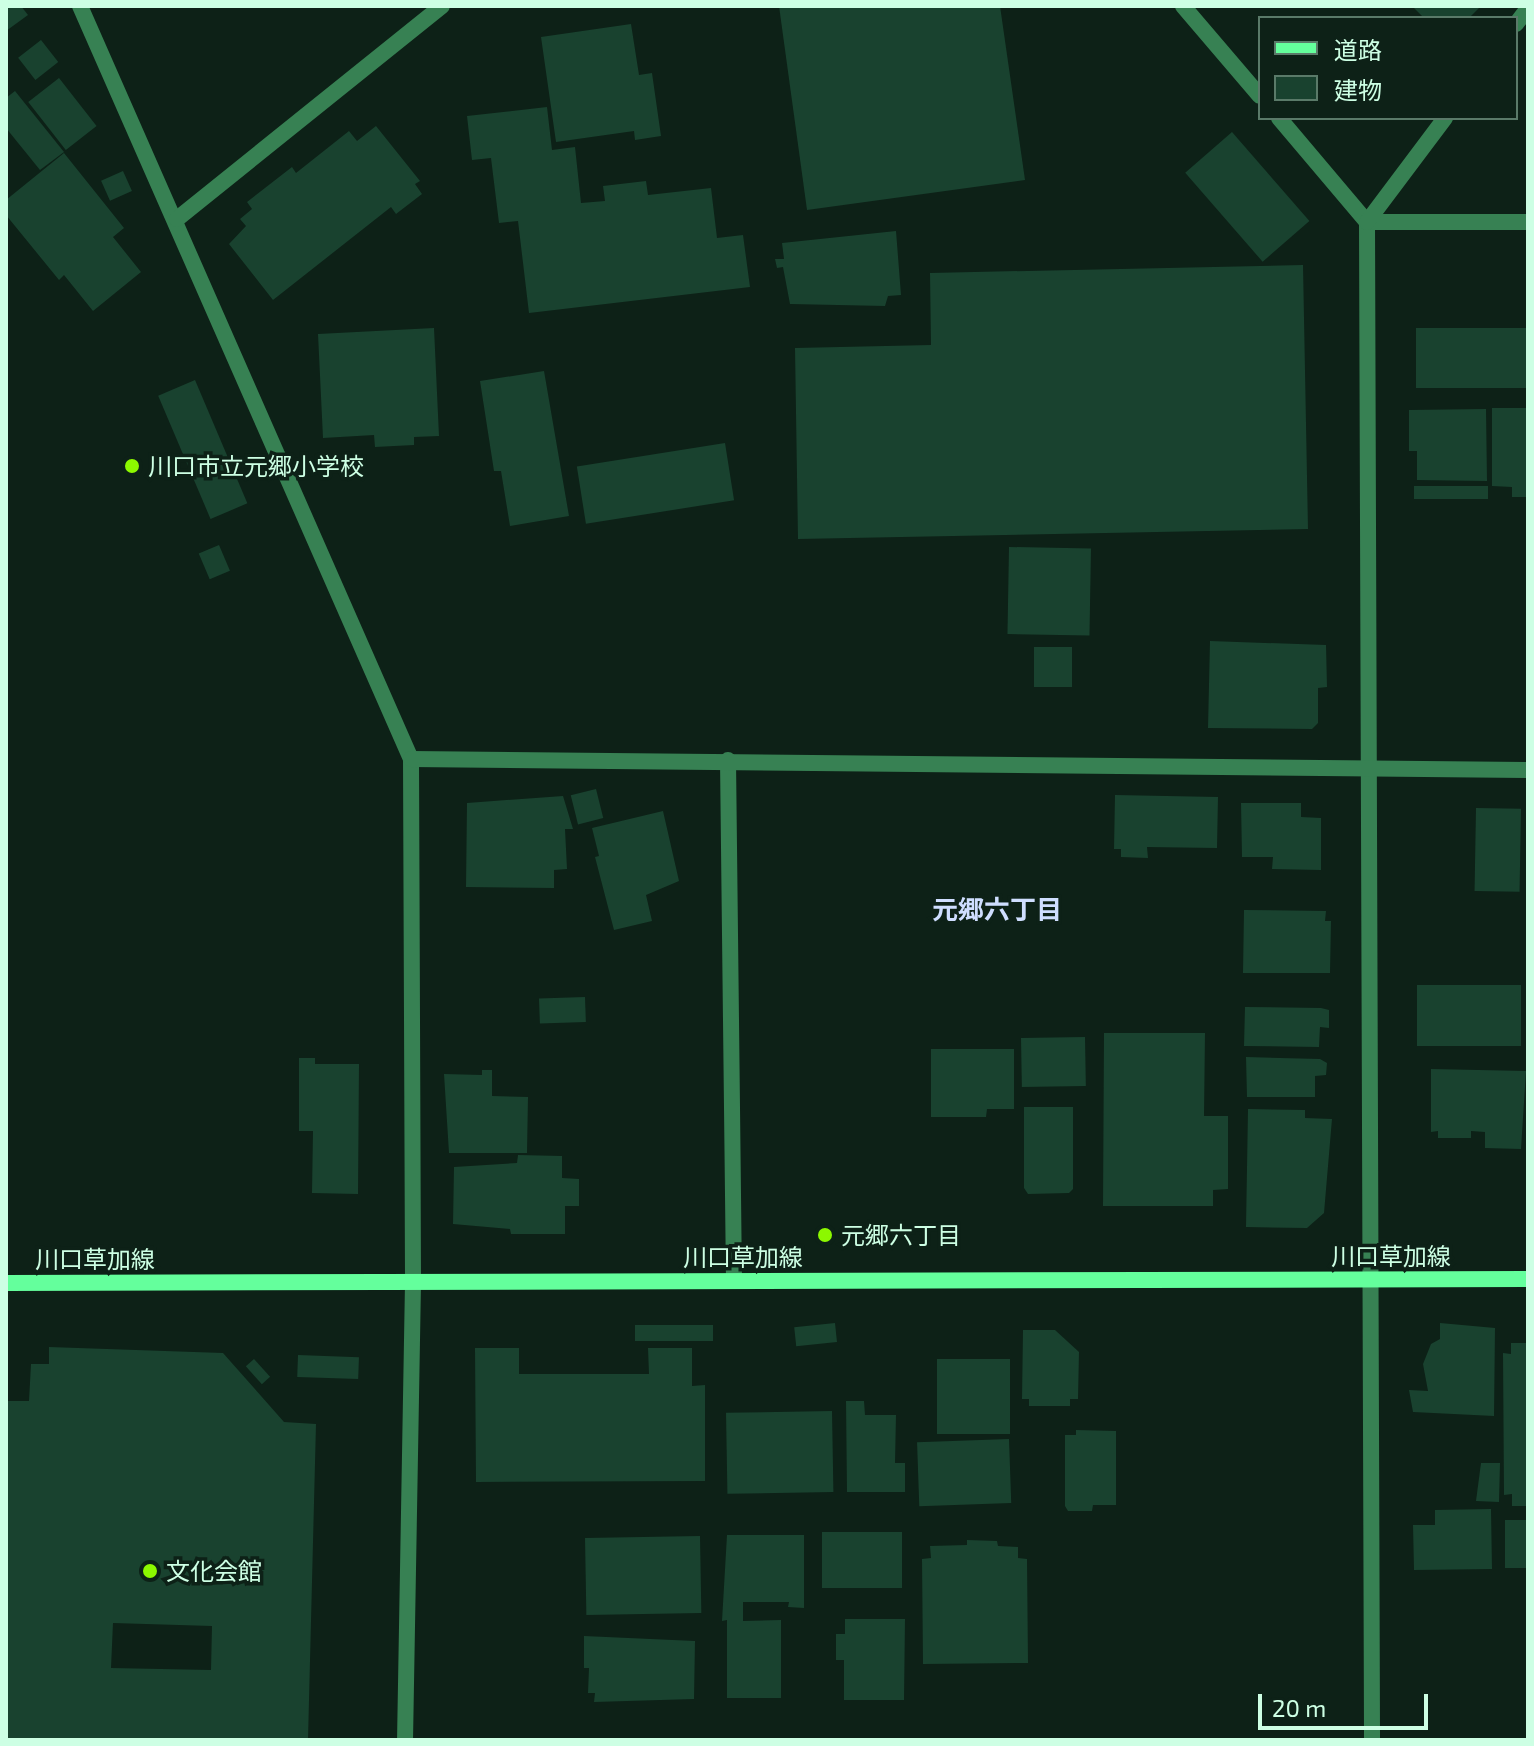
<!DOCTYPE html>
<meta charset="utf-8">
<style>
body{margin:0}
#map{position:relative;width:1534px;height:1746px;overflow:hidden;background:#0d2117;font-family:"Exo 2","Noto Sans JP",sans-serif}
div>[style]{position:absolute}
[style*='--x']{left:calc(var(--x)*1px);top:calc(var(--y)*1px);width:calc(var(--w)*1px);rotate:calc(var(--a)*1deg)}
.building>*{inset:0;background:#19422f;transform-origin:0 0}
.service>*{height:16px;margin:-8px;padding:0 8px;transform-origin:8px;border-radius:8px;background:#378153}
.minor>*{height:16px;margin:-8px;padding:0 8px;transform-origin:8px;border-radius:8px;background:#378153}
.secondary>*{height:16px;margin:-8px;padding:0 8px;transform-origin:8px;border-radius:8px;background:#64ff9c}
.dots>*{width:22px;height:22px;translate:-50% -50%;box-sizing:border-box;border:4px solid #0d2117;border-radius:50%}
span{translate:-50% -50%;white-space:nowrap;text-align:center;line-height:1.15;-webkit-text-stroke:7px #0d2117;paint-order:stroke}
.poi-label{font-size:24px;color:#cdffe4}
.left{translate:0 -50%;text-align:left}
.street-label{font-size:24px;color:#cdffe4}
.neighbourhood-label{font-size:26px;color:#cfdeff;font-weight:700}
.frame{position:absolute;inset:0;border:8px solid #cdffe4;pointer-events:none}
.legend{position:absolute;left:1258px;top:16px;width:260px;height:104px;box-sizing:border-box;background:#0d2117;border:2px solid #5a7a69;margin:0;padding:10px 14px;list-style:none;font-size:24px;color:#cdffe4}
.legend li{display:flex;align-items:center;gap:16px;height:40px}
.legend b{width:40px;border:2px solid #5a7a69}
.scale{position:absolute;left:1258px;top:1694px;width:170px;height:36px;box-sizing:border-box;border:4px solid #cdffe4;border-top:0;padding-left:10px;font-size:24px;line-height:28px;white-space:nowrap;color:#cdffe4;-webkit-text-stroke:6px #0d2117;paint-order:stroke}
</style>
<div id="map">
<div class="building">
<div style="clip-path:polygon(6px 6px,21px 6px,28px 15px,6px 31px)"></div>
<div style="clip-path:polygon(779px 6px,1000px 6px,1025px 180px,807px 210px)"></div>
<div style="clip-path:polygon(1412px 6px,1481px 6px,1469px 18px,1424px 18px)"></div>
<div style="clip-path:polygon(631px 24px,639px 75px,652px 73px,661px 136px,635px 140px,634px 131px,556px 142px,541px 37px)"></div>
<div style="left:41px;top:40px;width:28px;height:29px;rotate:52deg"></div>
<div style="left:59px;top:78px;width:61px;height:39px;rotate:52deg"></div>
<div style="clip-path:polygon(15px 91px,64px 152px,40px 170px,6px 128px,6px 98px)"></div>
<div style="clip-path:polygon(547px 107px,552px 150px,575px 147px,581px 203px,605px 201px,603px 186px,646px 181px,648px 195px,711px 188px,717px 238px,743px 235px,750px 287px,529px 313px,518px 221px,499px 223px,491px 158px,472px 160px,467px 116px)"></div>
<div style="clip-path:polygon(376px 126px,420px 181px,415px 184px,422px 194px,396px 214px,391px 207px,273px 300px,229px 244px,246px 226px,240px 219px,252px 209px,247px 202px,292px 167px,296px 173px,349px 131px,357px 141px)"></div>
<div style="left:1232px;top:132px;width:118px;height:62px;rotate:49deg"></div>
<div style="clip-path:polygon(64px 153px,124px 228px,113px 237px,141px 272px,93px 311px,64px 275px,59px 280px,6px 215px,6px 200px)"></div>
<div style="left:123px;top:171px;width:22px;height:24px;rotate:66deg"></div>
<div style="clip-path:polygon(896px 231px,901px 295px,888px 296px,885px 306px,790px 304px,783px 267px,777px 268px,775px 259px,784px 259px,782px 243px)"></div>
<div style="clip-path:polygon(1303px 265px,1308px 529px,798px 539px,795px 348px,931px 345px,930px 273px)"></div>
<div style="clip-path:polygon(434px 328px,439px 436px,414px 437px,414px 445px,375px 447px,374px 435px,323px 438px,318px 334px)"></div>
<div style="left:1416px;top:328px;width:112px;height:60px"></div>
<div style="clip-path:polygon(544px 371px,569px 516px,510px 526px,501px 471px,494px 471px,480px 381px)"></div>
<div style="left:195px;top:380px;width:134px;height:40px;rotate:67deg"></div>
<div style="clip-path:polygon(1492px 408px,1528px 408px,1528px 497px,1512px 497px,1512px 487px,1492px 486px)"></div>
<div style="clip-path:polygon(1486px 409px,1487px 481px,1417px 480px,1417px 451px,1409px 451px,1409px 410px)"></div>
<div style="left:725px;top:443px;width:58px;height:150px;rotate:81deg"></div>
<div style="left:1414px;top:486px;width:74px;height:13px"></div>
<div style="left:219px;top:545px;width:28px;height:22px;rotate:67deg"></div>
<div style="left:1009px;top:547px;width:82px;height:87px;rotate:1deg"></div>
<div style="clip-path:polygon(1210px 641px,1326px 645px,1327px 687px,1318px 688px,1318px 723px,1312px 729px,1208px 728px)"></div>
<div style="left:1034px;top:647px;width:38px;height:40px"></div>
<div style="left:596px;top:789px;width:30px;height:26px;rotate:76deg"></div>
<div style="clip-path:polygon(1115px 795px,1218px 797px,1217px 848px,1147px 847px,1148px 858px,1121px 857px,1121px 849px,1114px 849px)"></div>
<div style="clip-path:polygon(563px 796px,573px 829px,565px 829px,567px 869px,554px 870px,554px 888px,466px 887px,467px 803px)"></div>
<div style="clip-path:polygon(1241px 803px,1301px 803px,1301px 817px,1321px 818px,1321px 870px,1272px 869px,1273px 857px,1242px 857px)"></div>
<div style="left:1476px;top:808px;width:45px;height:83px;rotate:1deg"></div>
<div style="clip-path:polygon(663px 811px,679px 881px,646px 895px,652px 921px,614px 930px,595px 857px,599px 856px,592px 828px)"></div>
<div style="clip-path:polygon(1244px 910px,1326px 911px,1325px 921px,1331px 921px,1330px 973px,1243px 973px)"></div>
<div style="left:1417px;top:985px;width:104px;height:61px"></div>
<div style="left:585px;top:997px;width:25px;height:46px;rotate:88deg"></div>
<div style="clip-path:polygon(1245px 1007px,1321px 1008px,1329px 1010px,1329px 1028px,1320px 1027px,1319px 1047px,1244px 1046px)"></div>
<div style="clip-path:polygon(1104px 1033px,1205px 1033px,1204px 1116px,1228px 1116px,1228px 1189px,1213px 1190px,1213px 1206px,1103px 1206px)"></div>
<div style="left:1085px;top:1037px;width:49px;height:64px;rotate:89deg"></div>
<div style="clip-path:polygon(931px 1049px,1014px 1049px,1014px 1109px,987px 1109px,986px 1117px,931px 1117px)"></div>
<div style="clip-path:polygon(1246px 1057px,1320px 1059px,1327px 1063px,1326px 1075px,1315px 1076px,1315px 1097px,1247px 1097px)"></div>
<div style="clip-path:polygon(299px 1058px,315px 1058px,315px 1064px,359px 1064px,358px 1194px,312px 1193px,313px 1131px,299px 1131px)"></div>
<div style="clip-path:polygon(1431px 1069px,1526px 1071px,1521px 1149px,1485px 1148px,1485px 1132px,1471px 1131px,1471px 1138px,1438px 1138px,1438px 1131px,1431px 1132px)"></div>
<div style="clip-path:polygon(482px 1070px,492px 1070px,492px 1096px,528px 1097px,527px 1153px,449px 1153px,444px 1074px,482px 1075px)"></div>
<div style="clip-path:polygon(1024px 1107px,1073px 1107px,1073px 1189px,1069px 1193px,1028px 1194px,1024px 1188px)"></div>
<div style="clip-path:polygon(1248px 1109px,1305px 1110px,1305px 1118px,1332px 1119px,1324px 1213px,1307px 1228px,1246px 1227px)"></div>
<div style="clip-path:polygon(518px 1155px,562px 1156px,562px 1178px,579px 1179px,579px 1206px,565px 1206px,565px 1234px,511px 1234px,510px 1229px,453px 1224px,454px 1167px,517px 1163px)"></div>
<div style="left:835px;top:1323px;width:19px;height:41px;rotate:84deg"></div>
<div style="clip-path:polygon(1440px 1323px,1495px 1328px,1494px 1416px,1413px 1412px,1409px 1390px,1428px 1391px,1423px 1364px,1431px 1344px,1440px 1339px)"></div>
<div style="left:635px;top:1325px;width:78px;height:16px"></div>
<div style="clip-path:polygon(1023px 1330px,1055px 1330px,1079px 1352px,1078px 1399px,1070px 1399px,1070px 1406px,1029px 1406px,1029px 1399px,1022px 1399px)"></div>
<div style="clip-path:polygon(1511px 1343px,1528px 1343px,1528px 1506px,1512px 1506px,1512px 1494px,1504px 1495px,1503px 1353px,1511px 1354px)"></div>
<div style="clip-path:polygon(evenodd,49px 1347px,223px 1353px,284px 1422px,316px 1424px,308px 1740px,6px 1738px,8px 1401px,29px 1401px,31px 1364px,49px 1364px,49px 1347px,113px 1623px,212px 1626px,211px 1670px,111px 1668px,113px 1623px)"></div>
<div style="clip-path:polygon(475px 1348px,519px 1348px,519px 1374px,649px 1374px,648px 1348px,692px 1348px,692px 1386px,705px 1385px,705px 1481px,476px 1482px)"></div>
<div style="left:298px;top:1355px;width:61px;height:22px;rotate:2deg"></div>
<div style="left:254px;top:1359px;width:24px;height:11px;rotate:48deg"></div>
<div style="left:937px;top:1359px;width:73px;height:75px"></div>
<div style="clip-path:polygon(846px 1401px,864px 1401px,865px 1415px,896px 1415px,895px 1463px,905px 1463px,905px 1492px,847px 1492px)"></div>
<div style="left:832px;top:1411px;width:81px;height:106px;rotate:89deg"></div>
<div style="clip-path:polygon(1076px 1430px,1116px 1431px,1116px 1505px,1093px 1505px,1092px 1511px,1068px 1511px,1065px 1506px,1065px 1435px,1076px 1435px)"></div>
<div style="left:1009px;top:1439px;width:64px;height:92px;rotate:88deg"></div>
<div style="clip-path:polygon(1481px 1463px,1500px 1463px,1499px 1502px,1476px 1501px)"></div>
<div style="clip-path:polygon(1491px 1509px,1492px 1569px,1414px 1570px,1413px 1525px,1435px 1525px,1435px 1510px)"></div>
<div style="left:1505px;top:1520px;width:23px;height:48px"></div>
<div style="left:902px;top:1532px;width:56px;height:80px;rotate:90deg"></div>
<div style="clip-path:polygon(727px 1535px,804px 1535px,804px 1608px,788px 1607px,789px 1602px,743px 1602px,743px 1621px,781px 1620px,781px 1698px,727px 1698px,727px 1620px,722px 1621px)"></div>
<div style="left:700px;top:1536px;width:77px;height:115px;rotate:89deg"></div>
<div style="clip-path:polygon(967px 1540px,997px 1541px,998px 1546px,1018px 1547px,1018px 1558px,1027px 1559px,1028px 1663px,923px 1664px,922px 1559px,931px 1558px,930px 1546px,967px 1545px)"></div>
<div style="clip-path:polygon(845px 1619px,905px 1619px,904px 1700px,844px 1700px,844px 1660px,836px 1660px,836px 1634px,845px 1634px)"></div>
<div style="clip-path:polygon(584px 1636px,695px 1641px,694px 1699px,594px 1702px,595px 1693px,588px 1693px,589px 1668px,584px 1668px)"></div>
</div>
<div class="service">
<div style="--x:728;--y:760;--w:521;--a:89.34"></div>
</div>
<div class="minor">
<div style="--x:80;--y:6;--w:823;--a:66.27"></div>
<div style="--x:411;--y:759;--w:524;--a:89.78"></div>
<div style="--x:413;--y:1283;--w:457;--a:91"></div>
<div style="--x:1183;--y:6;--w:118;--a:49.5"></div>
<div style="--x:1516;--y:24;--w:20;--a:-53"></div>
<div style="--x:1279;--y:118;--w:136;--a:49.8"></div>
<div style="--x:1367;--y:222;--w:1518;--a:89.81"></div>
<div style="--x:177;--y:219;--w:340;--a:-38.8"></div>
<div style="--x:1367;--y:222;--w:161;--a:0"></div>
<div style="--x:1367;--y:222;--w:130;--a:-53.1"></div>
<div style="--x:411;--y:759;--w:1117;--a:0.56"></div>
</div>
<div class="secondary">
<div style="--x:6;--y:1283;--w:1522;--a:-0.15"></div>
</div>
<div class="dots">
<div style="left:132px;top:466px;background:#8cf800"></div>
<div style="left:825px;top:1235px;background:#8cf800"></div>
<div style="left:150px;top:1571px;background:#8cf800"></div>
</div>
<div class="poi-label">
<span class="left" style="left:148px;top:466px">川口市立元郷小学校</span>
<span class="left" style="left:841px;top:1235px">元郷六丁目</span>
<span class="left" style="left:166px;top:1571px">文化会館</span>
</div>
<div class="street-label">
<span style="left:1391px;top:1256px">川口草加線</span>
<span style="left:743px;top:1257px">川口草加線</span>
<span style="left:95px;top:1259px">川口草加線</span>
</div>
<div class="neighbourhood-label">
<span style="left:997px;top:909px">元郷六丁目</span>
</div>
<div class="frame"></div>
<ul class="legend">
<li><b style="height:10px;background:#64ff9c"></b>道路</li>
<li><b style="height:22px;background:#19422f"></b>建物</li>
</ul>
<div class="scale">20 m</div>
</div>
